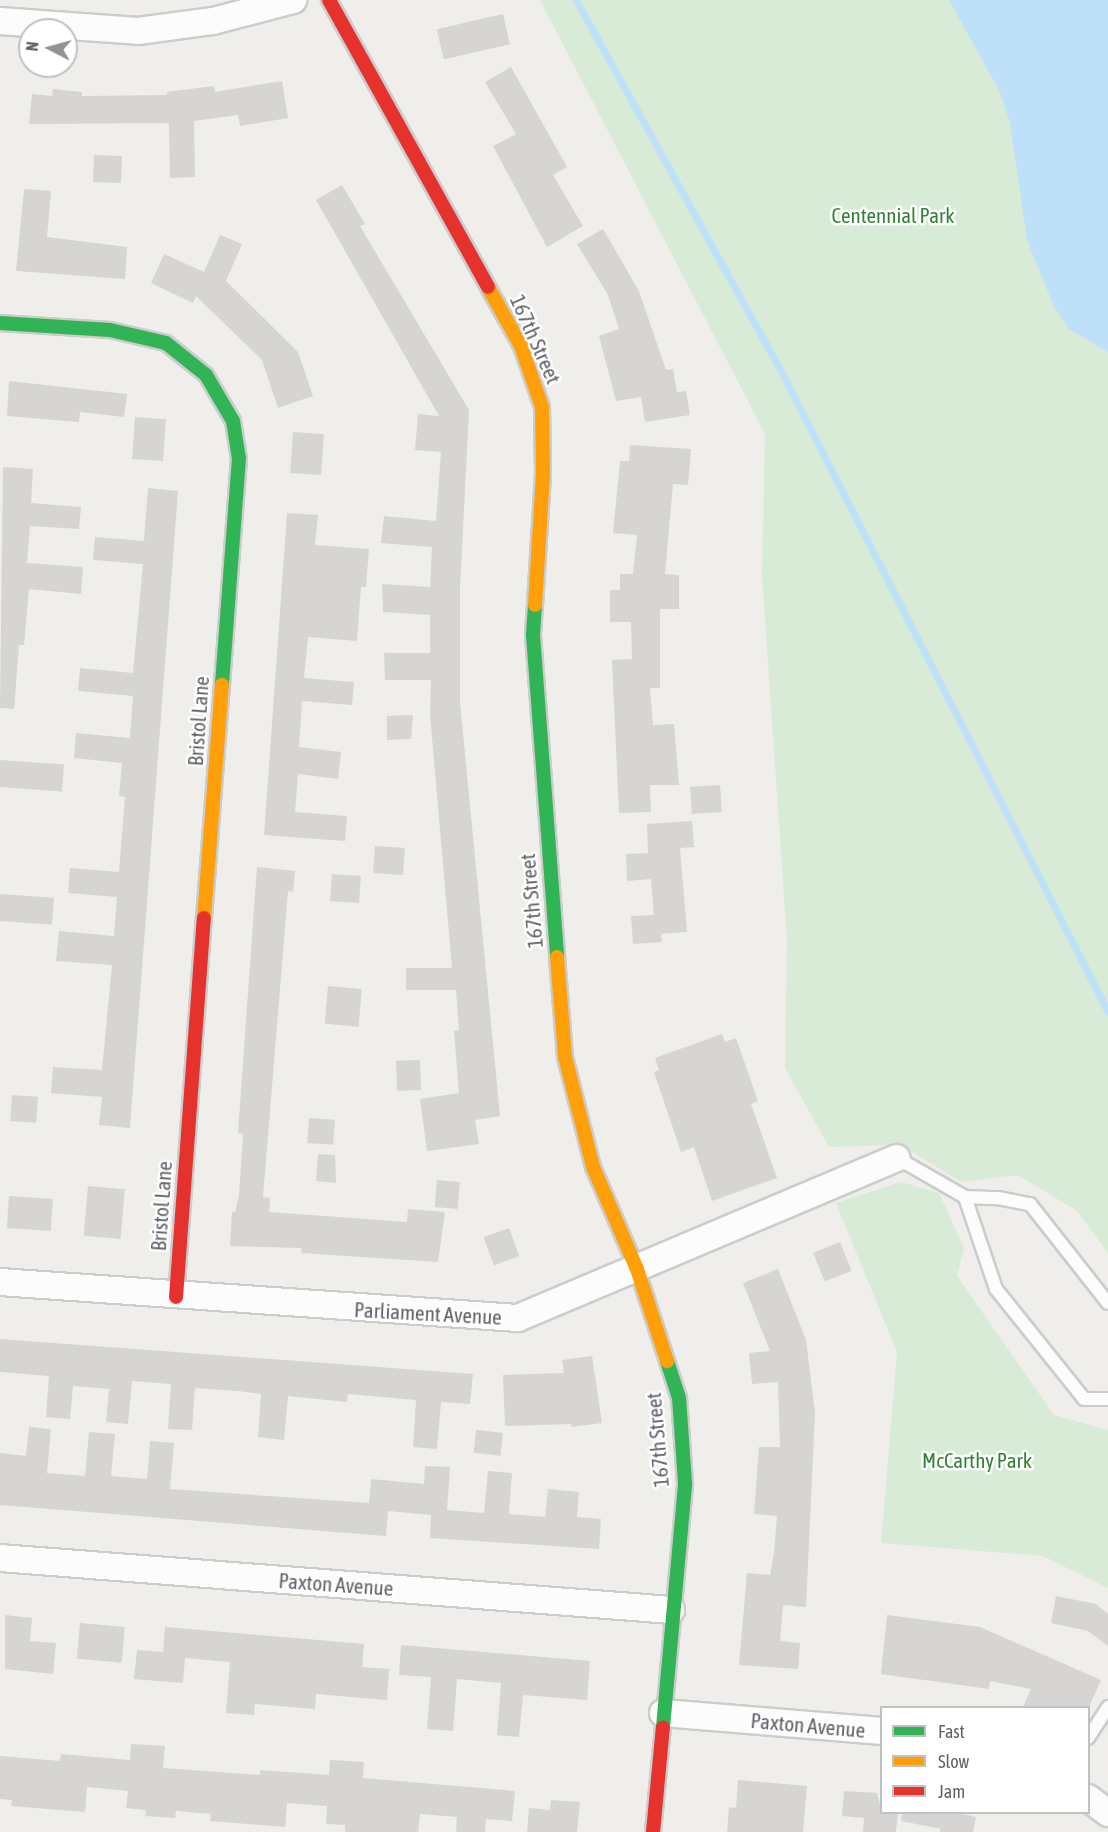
<!DOCTYPE html>
<style>
body{margin:0}
#map{position:relative;width:1108px;height:1832px;overflow:hidden;background:#efeeea;font-family:"Asap Condensed",sans-serif}
div>[style]{position:absolute}
[style*='--x']{left:calc(var(--x)*1px);top:calc(var(--y)*1px);width:calc(var(--w)*1px);rotate:calc(var(--a)*1deg)}
.green>*{inset:0;background:#d8ebd6}
.water>*{inset:0;background:#bfe0f9}
.stream>*{height:7px;margin:-3.5px;padding:0 3.5px;transform-origin:3.5px;border-radius:3.5px;background:#bfe0f9}
.building>*{inset:0;background:#d6d5d3;transform-origin:0 0}
.roads{filter:drop-shadow(2px 0 #cbcccc) drop-shadow(-2px 0 #cbcccc) drop-shadow(0 2px #cbcccc) drop-shadow(0 -2px #cbcccc)}
.lane>*{height:12px;margin:-6px;padding:0 6px;transform-origin:6px;border-radius:6px;background:#fdfcfc}
.street>*{height:26px;margin:-13px;padding:0 13px;transform-origin:13px;border-radius:13px;background:#fdfcfc}
.fast>*{height:14px;margin:-7px;padding:0 7px;transform-origin:7px;border-radius:7px;background:#30b455}
.slow>*{height:14px;margin:-7px;padding:0 7px;transform-origin:7px;border-radius:7px;background:#ff9f0a}
.jam>*{height:14px;margin:-7px;padding:0 7px;transform-origin:7px;border-radius:7px;background:#e5322d}
span{translate:-50% -50%;white-space:nowrap;text-align:center;line-height:1.15;-webkit-text-stroke:5px #fff;paint-order:stroke}
.park-label{font-size:21px;color:#348238}
.street-label{font-size:21px;color:#5f6368}
.legend{position:absolute;left:880px;top:1706px;width:210px;height:108px;box-sizing:border-box;background:#fff;border:2px solid #bfc1c3;margin:0;padding:8px 10px;list-style:none;font-size:18px;color:#5f6368}
.legend li{display:flex;align-items:center;gap:12px;height:30px}
.legend b{width:30px;border:2px solid #bfc1c3}
.north{position:absolute;left:18px;top:18px;width:60px;height:60px;box-sizing:border-box;background:#fff;border:2px solid #bfc1c3;border-radius:50%;rotate:276deg;font-size:16px;font-weight:700;line-height:24px;text-align:center;color:#5f6368}
.north::after{content:'';display:block;margin:auto;width:21px;height:27px;background:#919496;clip-path:polygon(50% 0,100% 100%,50% 72%,0 100%)}
</style>
<div id="map">
<div class="green">
<div style="clip-path:polygon(540px 0,1108px 0,1108px 1253px,1077px 1211px,1018px 1175px,961px 1182px,901px 1145px,829px 1147px,785px 1068px,787px 940px,762px 576px,765px 434px)"></div>
<div style="clip-path:polygon(901px 1182px,939px 1193px,964px 1248px,957px 1276px,1054px 1415px,1108px 1430px,1108px 1588px,1043px 1556px,881px 1543px,897px 1352px,836px 1203px)"></div>
</div>
<div class="water">
<div style="clip-path:polygon(949px 0,1108px 0,1108px 352px,1069px 329px,1054px 307px,1027px 240px,1010px 123px,1000px 92px)"></div>
</div>
<div class="stream">
<div style="--x:576;--y:0;--w:435;--a:61.1"></div>
<div style="--x:786;--y:381;--w:708;--a:62.96"></div>
</div>
<div class="building">
<div style="left:503px;top:14px;width:31px;height:68px;rotate:77deg"></div>
<div style="clip-path:polygon(511px 67px,567px 167px,553px 175px,583px 226px,547px 247px,493px 146px,516px 134px,485px 82px)"></div>
<div style="clip-path:polygon(282px 81px,288px 118px,240px 126px,238px 115px,194px 121px,195px 177px,170px 178px,169px 123px,29px 124px,32px 94px,52px 96px,53px 89px,82px 92px,82px 96px,167px 95px,167px 92px,214px 86px,215px 92px)"></div>
<div style="left:94px;top:155px;width:28px;height:27px;rotate:2deg"></div>
<div style="clip-path:polygon(342px 185px,365px 224px,360px 226px,469px 410px,460px 589px,460px 702px,500px 1116px,475px 1120px,479px 1144px,427px 1151px,420px 1099px,459px 1093px,454px 1031px,459px 1030px,456px 990px,406px 990px,406px 968px,452px 968px,430px 714px,431px 680px,385px 680px,384px 653px,430px 653px,430px 615px,383px 612px,382px 584px,430px 587px,432px 547px,381px 543px,384px 516px,436px 521px,441px 452px,415px 450px,418px 414px,439px 416px,316px 200px)"></div>
<div style="clip-path:polygon(24px 189px,51px 191px,47px 237px,127px 247px,125px 279px,16px 271px)"></div>
<div style="clip-path:polygon(603px 229px,639px 291px,666px 370px,673px 369px,677px 392px,686px 391px,690px 415px,645px 422px,641px 397px,616px 401px,599px 336px,619px 329px,608px 295px,577px 244px)"></div>
<div style="clip-path:polygon(220px 235px,242px 244px,226px 281px,298px 352px,313px 396px,278px 408px,262px 360px,196px 296px,193px 303px,151px 283px,164px 254px,204px 272px)"></div>
<div style="clip-path:polygon(9px 381px,127px 394px,124px 417px,80px 412px,79px 422px,7px 416px)"></div>
<div style="left:135px;top:417px;width:31px;height:42px;rotate:4deg"></div>
<div style="left:293px;top:432px;width:31px;height:41px;rotate:4deg"></div>
<div style="clip-path:polygon(630px 445px,691px 449px,688px 485px,673px 484px,665px 574px,679px 575px,679px 609px,660px 609px,660px 688px,650px 688px,653px 725px,674px 724px,679px 785px,650px 785px,651px 812px,619px 813px,612px 660px,632px 659px,631px 622px,610px 622px,610px 590px,620px 590px,620px 574px,633px 574px,637px 535px,613px 533px,620px 461px,629px 461px)"></div>
<div style="clip-path:polygon(3px 467px,33px 469px,31px 503px,81px 507px,79px 529px,30px 526px,27px 563px,83px 567px,81px 594px,29px 589px,24px 645px,19px 645px,14px 709px,0 708px)"></div>
<div style="clip-path:polygon(148px 488px,178px 491px,130px 1128px,99px 1125px,102px 1097px,51px 1093px,53px 1067px,102px 1070px,112px 965px,56px 961px,59px 931px,114px 936px,117px 897px,68px 893px,70px 868px,119px 872px,125px 797px,119px 796px,122px 763px,74px 758px,76px 733px,130px 738px,133px 696px,78px 691px,80px 668px,133px 673px,143px 564px,93px 560px,95px 537px,144px 541px)"></div>
<div style="clip-path:polygon(287px 513px,318px 515px,315px 545px,369px 549px,366px 587px,361px 587px,357px 641px,308px 637px,304px 678px,354px 682px,352px 705px,302px 701px,299px 747px,341px 752px,338px 779px,298px 774px,295px 812px,347px 816px,345px 841px,264px 835px)"></div>
<div style="clip-path:polygon(413px 715px,411px 739px,387px 740px,387px 716px)"></div>
<div style="left:0;top:760px;width:64px;height:27px;rotate:4deg"></div>
<div style="left:720px;top:785px;width:27px;height:30px;rotate:86deg"></div>
<div style="clip-path:polygon(692px 821px,694px 847px,680px 848px,687px 932px,661px 934px,662px 942px,633px 944px,631px 916px,654px 915px,651px 879px,627px 881px,626px 854px,648px 853px,647px 824px)"></div>
<div style="left:375px;top:846px;width:30px;height:27px;rotate:4deg"></div>
<div style="clip-path:polygon(257px 867px,295px 871px,293px 892px,288px 891px,263px 1197px,270px 1198px,269px 1212px,407px 1222px,408px 1209px,445px 1212px,438px 1262px,301px 1253px,302px 1248px,230px 1246px,232px 1212px,235px 1212px,239px 1195px,243px 1134px,238px 1133px)"></div>
<div style="left:332px;top:874px;width:29px;height:27px;rotate:4deg"></div>
<div style="left:0;top:894px;width:54px;height:27px;rotate:4deg"></div>
<div style="left:328px;top:986px;width:34px;height:38px;rotate:5deg"></div>
<div style="clip-path:polygon(722px 1034px,725px 1042px,736px 1038px,758px 1101px,751px 1104px,777px 1178px,712px 1201px,694px 1147px,681px 1152px,654px 1072px,659px 1070px,655px 1058px)"></div>
<div style="left:420px;top:1060px;width:30px;height:24px;rotate:88deg"></div>
<div style="left:12px;top:1095px;width:26px;height:26px;rotate:4deg"></div>
<div style="left:309px;top:1118px;width:26px;height:25px;rotate:4deg"></div>
<div style="clip-path:polygon(318px 1154px,335px 1155px,336px 1183px,316px 1181px)"></div>
<div style="left:437px;top:1180px;width:23px;height:27px;rotate:5deg"></div>
<div style="left:88px;top:1186px;width:37px;height:50px;rotate:5deg"></div>
<div style="left:9px;top:1196px;width:44px;height:32px;rotate:4deg"></div>
<div style="left:509px;top:1228px;width:30px;height:27px;rotate:70deg"></div>
<div style="left:840px;top:1242px;width:31px;height:29px;rotate:68deg"></div>
<div style="clip-path:polygon(778px 1269px,806px 1340px,815px 1413px,806px 1607px,783px 1605px,780px 1641px,800px 1643px,798px 1669px,739px 1665px,747px 1573px,770px 1575px,774px 1553px,777px 1516px,754px 1514px,759px 1447px,780px 1447px,778px 1382px,752px 1384px,749px 1353px,770px 1351px,743px 1283px)"></div>
<div style="clip-path:polygon(0 1339px,473px 1374px,470px 1404px,441px 1402px,437px 1449px,413px 1447px,416px 1400px,348px 1394px,347px 1402px,288px 1396px,284px 1440px,258px 1437px,261px 1394px,238px 1391px,195px 1388px,192px 1430px,168px 1429px,171px 1384px,132px 1381px,128px 1424px,106px 1422px,109px 1389px,73px 1386px,70px 1419px,46px 1417px,49px 1376px,0 1372px)"></div>
<div style="clip-path:polygon(592px 1356px,602px 1423px,571px 1427px,571px 1424px,505px 1426px,503px 1375px,564px 1373px,562px 1360px)"></div>
<div style="clip-path:polygon(29px 1427px,51px 1429px,47px 1473px,85px 1476px,89px 1432px,115px 1434px,111px 1476px,147px 1479px,150px 1441px,174px 1443px,170px 1489px,369px 1503px,371px 1479px,424px 1484px,425px 1466px,450px 1467px,447px 1510px,484px 1513px,488px 1471px,512px 1473px,509px 1514px,545px 1517px,548px 1489px,579px 1492px,577px 1517px,601px 1519px,599px 1549px,430px 1538px,431px 1515px,388px 1511px,386px 1536px,0 1505px,0 1453px,26px 1456px)"></div>
<div style="left:476px;top:1430px;width:27px;height:23px;rotate:6deg"></div>
<div style="clip-path:polygon(1056px 1596px,1096px 1604px,1108px 1614px,1108px 1646px,1088px 1631px,1051px 1623px)"></div>
<div style="clip-path:polygon(5px 1615px,32px 1618px,30px 1641px,56px 1643px,53px 1674px,5px 1669px)"></div>
<div style="clip-path:polygon(887px 1615px,980px 1627px,1101px 1680px,1089px 1707px,1023px 1707px,1031px 1689px,990px 1681px,989px 1689px,881px 1674px)"></div>
<div style="left:80px;top:1623px;width:45px;height:36px;rotate:5deg"></div>
<div style="clip-path:polygon(165px 1627px,364px 1644px,362px 1667px,389px 1669px,387px 1700px,316px 1694px,315px 1709px,255px 1704px,254px 1715px,226px 1713px,230px 1662px,185px 1658px,183px 1683px,134px 1679px,137px 1650px,163px 1652px)"></div>
<div style="clip-path:polygon(401px 1645px,590px 1661px,587px 1700px,523px 1695px,519px 1737px,497px 1735px,501px 1683px,457px 1679px,453px 1731px,427px 1729px,431px 1677px,399px 1675px)"></div>
<div style="clip-path:polygon(131px 1744px,165px 1746px,163px 1768px,260px 1775px,260px 1770px,329px 1775px,330px 1760px,364px 1762px,363px 1778px,515px 1791px,512px 1821px,486px 1819px,485px 1832px,456px 1832px,457px 1817px,420px 1814px,418px 1832px,345px 1832px,345px 1825px,326px 1824px,327px 1806px,287px 1803px,285px 1827px,210px 1821px,211px 1814px,176px 1811px,175px 1818px,145px 1816px,146px 1810px,126px 1808px,128px 1791px,87px 1787px,85px 1812px,11px 1806px,12px 1800px,0 1799px,0 1756px,60px 1761px,61px 1754px,130px 1760px)"></div>
<div style="clip-path:polygon(738px 1780px,807px 1786px,803px 1832px,727px 1832px,729px 1807px,736px 1808px)"></div>
<div style="clip-path:polygon(844px 1791px,877px 1793px,882px 1812px,898px 1812px,896px 1832px,863px 1832px,864px 1818px,842px 1816px)"></div>
<div style="clip-path:polygon(551px 1800px,580px 1802px,577px 1832px,527px 1832px,529px 1808px,550px 1810px)"></div>
<div style="clip-path:polygon(902px 1812px,954px 1812px,976px 1817px,973px 1832px,940px 1832px,941px 1829px,901px 1821px)"></div>
</div>
<div class="roads">
<div class="lane">
<div style="--x:897;--y:1158;--w:78;--a:29.8"></div>
<div style="--x:965;--y:1197;--w:33;--a:2"></div>
<div style="--x:998;--y:1198;--w:33;--a:11"></div>
<div style="--x:1030;--y:1204;--w:126;--a:51.8"></div>
<div style="--x:965;--y:1197;--w:97;--a:71.4"></div>
<div style="--x:996;--y:1289;--w:141;--a:51.3"></div>
<div style="--x:1084;--y:1399;--w:24;--a:0"></div>
<div style="--x:1088;--y:1738;--w:37;--a:-57"></div>
</div>
<div class="street">
<div style="--x:0;--y:21;--w:138;--a:4.1"></div>
<div style="--x:138;--y:31;--w:76;--a:-7.6"></div>
<div style="--x:213;--y:21;--w:83;--a:-14.7"></div>
<div style="--x:0;--y:1282;--w:519;--a:3.98"></div>
<div style="--x:518;--y:1318;--w:411;--a:-22.9"></div>
<div style="--x:0;--y:1558;--w:673;--a:4.43"></div>
<div style="--x:663;--y:1713;--w:220;--a:4.7"></div>
<div style="--x:1088;--y:1798;--w:25;--a:37"></div>
</div>
<div class="fast">
<div style="--x:0;--y:323;--w:110;--a:3.6"></div>
<div style="--x:110;--y:330;--w:57;--a:13.1"></div>
<div style="--x:166;--y:343;--w:51;--a:38.7"></div>
<div style="--x:206;--y:375;--w:53;--a:59.6"></div>
<div style="--x:233;--y:421;--w:37;--a:81"></div>
<div style="--x:239;--y:458;--w:228;--a:94.3"></div>
<div style="--x:535;--y:605;--w:30;--a:94"></div>
<div style="--x:533;--y:635;--w:323;--a:85.7"></div>
<div style="--x:663;--y:1727;--w:245;--a:-84.8"></div>
<div style="--x:685;--y:1483;--w:85;--a:-94"></div>
<div style="--x:679;--y:1398;--w:39;--a:-108"></div>
</div>
<div class="slow">
<div style="--x:488;--y:287;--w:68;--a:60.8"></div>
<div style="--x:521;--y:346;--w:65;--a:71"></div>
<div style="--x:542;--y:407;--w:67;--a:89.1"></div>
<div style="--x:543;--y:474;--w:131;--a:93.5"></div>
<div style="--x:204;--y:918;--w:234;--a:-85.6"></div>
<div style="--x:557;--y:957;--w:100;--a:85.4"></div>
<div style="--x:565;--y:1057;--w:114;--a:75.7"></div>
<div style="--x:593;--y:1167;--w:111;--a:66.7"></div>
<div style="--x:637;--y:1269;--w:97;--a:71.9"></div>
</div>
<div class="jam">
<div style="--x:329;--y:0;--w:328;--a:61"></div>
<div style="--x:176;--y:1297;--w:380;--a:-85.8"></div>
<div style="--x:653;--y:1832;--w:105;--a:-84.6"></div>
</div>
</div>
<div class="park-label">
<span style="left:893px;top:215px">Centennial Park</span>
<span style="left:977px;top:1460px">McCarthy Park</span>
</div>
<div class="street-label">
<span style="left:536px;top:339px;rotate:66deg">167th Street</span>
<span style="left:198px;top:721px;rotate:-86deg">Bristol Lane</span>
<span style="left:531px;top:901px;rotate:-95deg">167th Street</span>
<span style="left:161px;top:1206px;rotate:-86deg">Bristol Lane</span>
<span style="left:428px;top:1313px;rotate:3deg">Parliament Avenue</span>
<span style="left:657px;top:1440px;rotate:-95deg">167th Street</span>
<span style="left:336px;top:1584px;rotate:4deg">Paxton Avenue</span>
<span style="left:808px;top:1725px;rotate:5deg">Paxton Avenue</span>
</div>
<ul class="legend">
<li><b style="height:8px;background:#30b455"></b>Fast</li>
<li><b style="height:8px;background:#ff9f0a"></b>Slow</li>
<li><b style="height:8px;background:#e5322d"></b>Jam</li>
</ul>
<div class="north">N</div>
</div>
